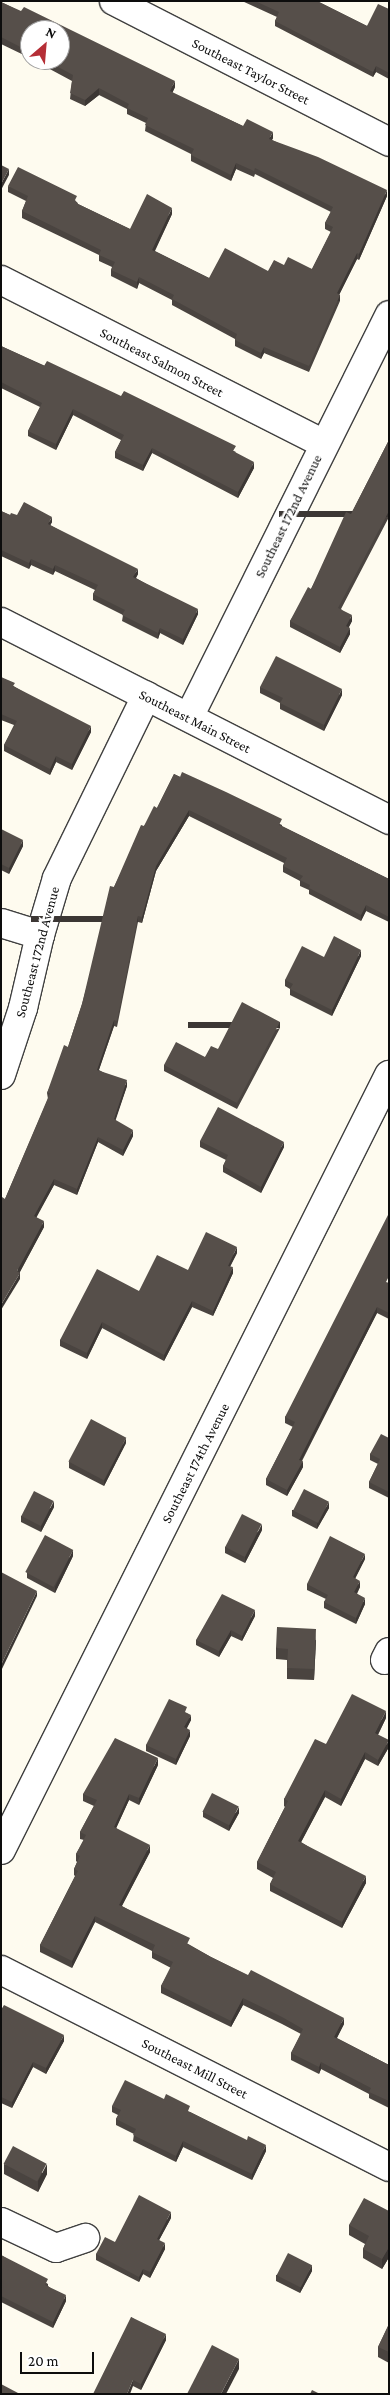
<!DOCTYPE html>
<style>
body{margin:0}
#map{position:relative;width:390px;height:2395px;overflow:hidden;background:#fefbef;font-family:"Crimson Pro",serif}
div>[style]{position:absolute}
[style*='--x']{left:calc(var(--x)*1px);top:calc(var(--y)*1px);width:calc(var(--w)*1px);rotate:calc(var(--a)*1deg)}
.roads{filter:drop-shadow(1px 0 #404040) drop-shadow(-1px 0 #404040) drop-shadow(0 1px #404040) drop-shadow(0 -1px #404040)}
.minor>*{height:28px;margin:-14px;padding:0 14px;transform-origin:14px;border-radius:14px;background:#fff}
.wall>*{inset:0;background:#4a4440}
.shaded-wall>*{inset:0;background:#3c3734;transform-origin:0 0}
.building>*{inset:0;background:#564f4a;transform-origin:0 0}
span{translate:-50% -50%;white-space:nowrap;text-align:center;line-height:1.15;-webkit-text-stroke:5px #fff;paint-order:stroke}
.street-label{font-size:14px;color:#0d0d0d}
.frame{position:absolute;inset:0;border:2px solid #0d0d0d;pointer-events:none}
.north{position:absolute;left:20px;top:20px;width:50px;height:50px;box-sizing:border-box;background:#fff;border:1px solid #9e9e9e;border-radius:50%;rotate:27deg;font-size:14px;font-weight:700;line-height:20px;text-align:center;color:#0d0d0d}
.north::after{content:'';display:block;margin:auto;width:18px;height:22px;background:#b52e36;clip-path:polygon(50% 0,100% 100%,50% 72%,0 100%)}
.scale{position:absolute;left:20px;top:2352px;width:74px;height:22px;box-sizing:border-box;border:2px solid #0d0d0d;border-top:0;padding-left:6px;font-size:15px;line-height:18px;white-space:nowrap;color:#0d0d0d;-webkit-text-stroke:4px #fff;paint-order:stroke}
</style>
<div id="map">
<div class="roads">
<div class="minor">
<div style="--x:114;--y:1;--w:309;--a:27.1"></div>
<div style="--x:1;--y:280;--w:362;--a:26.9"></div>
<div style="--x:1;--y:622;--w:436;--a:27"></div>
<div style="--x:189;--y:717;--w:449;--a:-63.5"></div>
<div style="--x:1;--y:923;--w:41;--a:17.1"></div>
<div style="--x:1;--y:1075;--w:71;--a:-71.8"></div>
<div style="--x:23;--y:1008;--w:75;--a:-76.9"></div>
<div style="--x:40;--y:935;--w:59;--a:-73.4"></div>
<div style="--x:57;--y:878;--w:203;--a:-63.9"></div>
<div style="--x:385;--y:1660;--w:9;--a:-63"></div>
<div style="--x:1;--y:1850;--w:867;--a:-63.41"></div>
<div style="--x:1;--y:1970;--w:435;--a:26.9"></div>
<div style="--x:1;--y:2222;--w:61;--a:25.3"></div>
<div style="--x:56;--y:2248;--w:31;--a:-19"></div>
</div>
</div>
<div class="wall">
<div style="clip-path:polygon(242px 1px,317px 1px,367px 26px,389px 9px,389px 79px,376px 72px,373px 77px,275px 26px,275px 21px,277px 17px)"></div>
<div style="clip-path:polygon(1px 2px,175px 87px,172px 93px,243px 126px,273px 138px,272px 140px,387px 196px,359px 260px,357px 259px,339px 295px,340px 301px,309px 372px,264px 353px,261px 359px,235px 346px,235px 339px,172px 305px,172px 300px,139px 283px,137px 289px,111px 276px,111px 270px,112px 267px,99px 261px,99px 255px,22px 218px,22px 211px,26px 201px,8px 192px,8px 186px,77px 202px,78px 204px,130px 229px,172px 214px,155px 251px,209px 278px,268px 271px,284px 265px,312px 269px,331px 232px,325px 229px,325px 223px,331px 212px,255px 174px,254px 177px,236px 169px,231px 181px,191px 161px,191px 154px,145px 131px,146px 123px,127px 114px,127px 109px,99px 95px,85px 106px,70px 99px,72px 81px,33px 60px,60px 60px,30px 30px,30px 58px,1px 44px)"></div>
<div style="clip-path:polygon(1px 346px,236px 452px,235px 453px,254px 468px,238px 498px,152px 453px,143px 471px,115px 458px,115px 452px,121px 440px,73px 415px,56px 450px,28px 436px,28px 431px,40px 407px,1px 388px)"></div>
<div style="clip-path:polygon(389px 440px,389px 517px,341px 609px,352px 621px,349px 627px,350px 634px,340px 653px,290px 627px,290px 621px,311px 589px,351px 514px)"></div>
<div style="clip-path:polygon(1px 511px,10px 515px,17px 515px,52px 522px,50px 525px,138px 574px,136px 578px,198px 614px,183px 645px,160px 633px,158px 639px,122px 621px,123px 615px,93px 600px,93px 594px,95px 590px,55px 571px,53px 575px,31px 565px,29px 569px,1px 556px)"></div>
<div style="clip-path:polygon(1px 677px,15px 687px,91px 732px,72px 770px,56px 762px,50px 775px,4px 751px,4px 745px,14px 725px,1px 720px)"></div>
<div style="clip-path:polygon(260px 687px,342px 695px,324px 731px,280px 709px,280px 703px,260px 693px)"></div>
<div style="clip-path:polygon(174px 774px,282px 825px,282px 826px,389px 879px,389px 922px,366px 911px,361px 921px,309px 894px,309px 890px,300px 886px,300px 881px,283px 872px,283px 866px,284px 863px,189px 816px,156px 871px,142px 923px,138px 922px,117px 1027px,114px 1026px,99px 1070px,127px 1086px,115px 1120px,133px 1136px,123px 1156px,98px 1142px,77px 1195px,54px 1185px,36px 1217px,44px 1227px,20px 1272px,20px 1279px,5px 1199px,48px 1099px,47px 1093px,68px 1047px,82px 1004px,114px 887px,144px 826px,157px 808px)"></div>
<div style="clip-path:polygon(1px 829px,23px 846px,9px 874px,1px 870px)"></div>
<div style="clip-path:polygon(361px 956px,332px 1016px,290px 995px,290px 989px,285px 986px,285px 980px,324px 957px)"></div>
<div style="clip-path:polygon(280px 1028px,237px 1109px,164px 1071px,164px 1065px,205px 1057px,218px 1049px)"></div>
<div style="clip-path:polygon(200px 1141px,284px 1147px,261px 1193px,223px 1172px,223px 1166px,226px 1160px,200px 1147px)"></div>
<div style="clip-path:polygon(237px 1253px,230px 1266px,233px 1273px,213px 1316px,192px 1307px,164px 1361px,102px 1328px,87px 1359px,60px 1346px,60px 1340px,139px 1291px,188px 1270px)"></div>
<div style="clip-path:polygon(388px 1283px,389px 1319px,377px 1313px,302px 1461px,303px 1467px,287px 1496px,266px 1485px,266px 1479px,293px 1427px,285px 1423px,285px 1417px)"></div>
<div style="clip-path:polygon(389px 1438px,389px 1498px,369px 1488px,369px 1482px,378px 1464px,370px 1460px,370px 1454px)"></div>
<div style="clip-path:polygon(126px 1443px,104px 1486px,69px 1468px,69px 1462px)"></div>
<div style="clip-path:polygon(54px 1507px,41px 1532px,21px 1522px,21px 1516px)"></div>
<div style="clip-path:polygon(329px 1508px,317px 1529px,292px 1516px,292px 1510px)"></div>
<div style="clip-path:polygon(262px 1530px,245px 1563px,225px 1553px,225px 1547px)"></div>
<div style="clip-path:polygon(73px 1556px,55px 1593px,27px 1578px,27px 1573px)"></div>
<div style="clip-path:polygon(365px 1559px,355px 1578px,360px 1587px,357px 1594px,365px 1604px,356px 1624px,324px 1608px,324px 1602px,326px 1599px,307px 1590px,307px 1584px)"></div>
<div style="clip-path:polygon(255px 1616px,242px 1641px,231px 1636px,219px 1657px,196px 1645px,196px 1640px)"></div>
<div style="clip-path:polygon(316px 1640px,314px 1680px,287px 1679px,287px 1660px,276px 1659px,276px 1648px)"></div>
<div style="clip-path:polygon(187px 1713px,191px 1720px,187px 1728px,190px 1736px,176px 1765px,146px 1751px,146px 1745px)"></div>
<div style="clip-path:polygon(386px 1718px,378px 1735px,389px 1747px,378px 1766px,365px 1759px,341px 1806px,325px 1797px,301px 1842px,366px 1883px,342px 1928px,270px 1891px,270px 1884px,273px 1878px,257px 1869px,257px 1862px,285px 1807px,284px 1806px,284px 1799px,326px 1744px)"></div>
<div style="clip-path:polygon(158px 1765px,139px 1805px,129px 1800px,116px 1828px,150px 1852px,122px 1906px,211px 1957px,344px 2024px,337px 2038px,389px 2065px,389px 2108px,369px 2098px,369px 2094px,321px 2069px,319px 2074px,291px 2060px,291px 2053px,301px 2034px,282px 2024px,243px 2005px,231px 2027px,161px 1993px,161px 1986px,171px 1968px,152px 1958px,152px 1951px,95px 1922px,72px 1968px,40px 1952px,40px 1945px,75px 1876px,74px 1875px,74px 1869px,77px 1862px,76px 1861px,76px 1854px,84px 1840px,80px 1839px,80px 1832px,94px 1806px,83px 1801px,83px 1794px)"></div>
<div style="clip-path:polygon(203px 1812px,239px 1813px,229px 1831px,203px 1817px)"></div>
<div style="clip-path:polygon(1px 2010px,64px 2041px,46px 2074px,33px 2067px,12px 2108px,1px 2103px)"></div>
<div style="clip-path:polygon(112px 2106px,190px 2112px,266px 2151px,252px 2180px,183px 2147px,176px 2162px,133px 2141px,134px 2134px,116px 2125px,116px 2119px,118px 2115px,112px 2112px)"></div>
<div style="clip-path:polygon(4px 2164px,47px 2174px,38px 2192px,4px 2174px)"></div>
<div style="clip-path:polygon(389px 2211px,389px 2259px,388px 2259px,382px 2269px,363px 2258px,363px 2249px,365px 2244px,349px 2235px,349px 2225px)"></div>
<div style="clip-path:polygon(171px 2218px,159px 2240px,165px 2249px,150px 2278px,143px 2274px,139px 2282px,96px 2260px,96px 2254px,115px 2242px)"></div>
<div style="clip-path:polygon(1px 2255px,48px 2284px,48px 2286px,66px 2301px,53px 2328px,1px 2302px)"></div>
<div style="clip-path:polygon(312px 2271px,300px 2293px,276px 2281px,276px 2275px)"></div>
<div style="clip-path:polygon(131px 2317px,166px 2340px,141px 2390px,133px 2386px)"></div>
<div style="clip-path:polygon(389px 2324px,389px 2363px,378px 2357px,378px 2347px)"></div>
</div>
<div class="shaded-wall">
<div style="clip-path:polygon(376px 66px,376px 72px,373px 77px,373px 72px)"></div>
<div style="clip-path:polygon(175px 81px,175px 87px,170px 98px,170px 91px)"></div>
<div style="clip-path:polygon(99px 88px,99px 95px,85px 106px,85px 100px)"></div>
<div style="clip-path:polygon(273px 132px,273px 138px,269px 145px,269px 139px)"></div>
<div style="clip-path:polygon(236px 163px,236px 169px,231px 181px,231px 175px)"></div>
<div style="clip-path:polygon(9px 169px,9px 175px,1px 190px,1px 184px)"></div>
<div style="clip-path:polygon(387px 190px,387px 196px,359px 260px,359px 254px)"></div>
<div style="clip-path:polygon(172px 208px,172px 214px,152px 256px,152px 250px)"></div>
<div style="clip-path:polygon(357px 253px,357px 259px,337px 299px,337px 293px)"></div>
<div style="clip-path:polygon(139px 277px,139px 283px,137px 289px,137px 282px)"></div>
<div style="left:340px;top:295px;width:6px;height:77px;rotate:90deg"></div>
<div style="clip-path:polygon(264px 347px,264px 353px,261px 359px,261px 353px)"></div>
<div style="clip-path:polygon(73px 409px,73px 415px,56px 450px,56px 444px)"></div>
<div style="clip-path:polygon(152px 448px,152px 453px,143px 471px,143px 465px)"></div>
<div style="clip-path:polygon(254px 462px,254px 468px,238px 498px,238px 492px)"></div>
<div style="left:389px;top:511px;width:6px;height:110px;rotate:90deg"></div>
<div style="clip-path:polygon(52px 517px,52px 522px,48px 530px,48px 524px)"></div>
<div style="clip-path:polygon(31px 559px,31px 565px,29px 569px,29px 563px)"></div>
<div style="clip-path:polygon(55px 565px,55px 571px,53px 575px,53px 569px)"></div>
<div style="clip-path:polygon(138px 569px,138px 574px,133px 583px,133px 577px)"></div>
<div style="clip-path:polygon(198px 609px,198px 614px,183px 645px,183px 639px)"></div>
<div style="clip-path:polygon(352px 615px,352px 621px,346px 632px,346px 626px)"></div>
<div style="clip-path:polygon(160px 628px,160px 633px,158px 639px,158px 633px)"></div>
<div style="clip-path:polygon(350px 628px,350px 634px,340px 653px,340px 647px)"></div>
<div style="clip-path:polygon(342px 689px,342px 695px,324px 731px,324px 725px)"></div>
<div style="clip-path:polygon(91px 726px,91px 732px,72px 770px,72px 764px)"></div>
<div style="clip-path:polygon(56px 756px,56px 762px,50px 775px,50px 769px)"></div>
<div style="clip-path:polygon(189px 810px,189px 816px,156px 871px,142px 923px,142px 917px,156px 866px)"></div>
<div style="clip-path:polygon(23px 840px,23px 846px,9px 874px,9px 868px)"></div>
<div style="clip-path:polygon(366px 905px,366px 911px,361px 921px,361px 915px)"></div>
<div style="left:138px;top:916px;width:6px;height:107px;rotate:90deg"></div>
<div style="clip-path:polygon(361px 950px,361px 956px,332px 1016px,332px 1010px)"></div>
<div style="clip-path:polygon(114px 1020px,114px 1026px,97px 1075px,97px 1070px)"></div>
<div style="left:280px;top:1022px;width:6px;height:92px;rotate:90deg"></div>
<div style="clip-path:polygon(127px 1080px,127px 1086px,114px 1125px,114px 1119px)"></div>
<div style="clip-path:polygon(133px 1130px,133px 1136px,123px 1156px,123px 1150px)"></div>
<div style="clip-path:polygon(98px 1137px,98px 1142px,77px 1195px,77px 1189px)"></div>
<div style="clip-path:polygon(284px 1142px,284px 1147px,261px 1193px,261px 1187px)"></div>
<div style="clip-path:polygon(54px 1179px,54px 1185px,34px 1222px,34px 1216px)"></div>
<div style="clip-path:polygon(44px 1221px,44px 1227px,17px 1277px,17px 1271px)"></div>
<div style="clip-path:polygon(237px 1247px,237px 1253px,228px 1271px,228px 1266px)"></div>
<div style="clip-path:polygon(233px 1267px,233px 1273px,213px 1316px,213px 1311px)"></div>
<div style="clip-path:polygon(20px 1273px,20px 1279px,1px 1310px,1px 1305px)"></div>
<div style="clip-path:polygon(192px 1301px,192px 1307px,164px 1361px,164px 1355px)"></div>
<div style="clip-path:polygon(377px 1307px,377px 1313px,299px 1465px,299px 1460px)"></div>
<div style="clip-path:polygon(102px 1322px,102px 1328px,87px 1359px,87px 1353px)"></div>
<div style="clip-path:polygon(126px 1438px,126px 1443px,104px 1486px,104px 1481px)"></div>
<div style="clip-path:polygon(303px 1461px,303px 1467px,287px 1496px,287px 1490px)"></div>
<div style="clip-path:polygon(54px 1501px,54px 1507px,41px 1532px,41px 1526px)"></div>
<div style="clip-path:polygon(329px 1502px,329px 1508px,317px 1529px,317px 1523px)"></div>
<div style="clip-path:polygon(262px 1524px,262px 1530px,245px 1563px,245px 1557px)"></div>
<div style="clip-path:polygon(73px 1550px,73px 1556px,55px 1593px,55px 1587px)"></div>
<div style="clip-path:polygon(365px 1554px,365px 1559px,353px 1583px,353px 1577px)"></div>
<div style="clip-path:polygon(360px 1581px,360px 1587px,354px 1598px,354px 1592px)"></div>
<div style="clip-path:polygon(37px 1591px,37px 1596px,1px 1671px,1px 1665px)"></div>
<div style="clip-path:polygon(365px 1598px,365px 1604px,356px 1624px,356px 1618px)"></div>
<div style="clip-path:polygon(255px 1610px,255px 1616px,242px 1641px,242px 1636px)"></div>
<div style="clip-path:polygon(316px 1629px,316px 1640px,314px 1680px,314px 1669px)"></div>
<div style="clip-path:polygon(231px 1630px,231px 1636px,219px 1657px,219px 1651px)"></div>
<div style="clip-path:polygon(386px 1711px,386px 1718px,375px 1740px,375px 1733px)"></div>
<div style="clip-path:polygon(191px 1715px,191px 1720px,184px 1733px,184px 1727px)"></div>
<div style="clip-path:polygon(190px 1730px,190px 1736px,176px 1765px,176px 1759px)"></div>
<div style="clip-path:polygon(389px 1740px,389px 1747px,378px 1766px,378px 1760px)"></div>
<div style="clip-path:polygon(365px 1752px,365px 1759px,341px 1806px,341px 1799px)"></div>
<div style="clip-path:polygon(158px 1758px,158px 1765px,139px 1805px,139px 1798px)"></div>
<div style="clip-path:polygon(325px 1790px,325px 1797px,298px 1848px,298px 1841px)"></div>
<div style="clip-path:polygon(129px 1794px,129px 1800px,114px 1833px,114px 1827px)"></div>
<div style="clip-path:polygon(239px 1807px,239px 1813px,229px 1831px,229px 1825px)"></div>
<div style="clip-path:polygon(150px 1845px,150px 1852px,119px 1911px,119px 1905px)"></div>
<div style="clip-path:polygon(366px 1876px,366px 1883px,342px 1928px,342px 1922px)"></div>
<div style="clip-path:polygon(95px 1916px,95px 1922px,72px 1968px,72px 1961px)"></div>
<div style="clip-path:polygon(243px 1998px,243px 2005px,231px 2027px,231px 2021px)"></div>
<div style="clip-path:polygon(344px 2018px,344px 2024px,334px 2043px,334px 2037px)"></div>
<div style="clip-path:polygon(64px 2035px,64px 2041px,46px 2074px,46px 2068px)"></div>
<div style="clip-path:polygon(33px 2062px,33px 2067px,12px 2108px,12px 2102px)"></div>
<div style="clip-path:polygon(321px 2062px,321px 2069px,319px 2074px,319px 2067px)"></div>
<div style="clip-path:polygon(183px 2141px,183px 2147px,176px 2162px,176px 2156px)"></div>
<div style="clip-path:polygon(266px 2145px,266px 2151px,252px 2180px,252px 2174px)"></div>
<div style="clip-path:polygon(47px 2164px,47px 2174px,38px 2192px,38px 2181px)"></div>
<div style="clip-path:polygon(171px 2212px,171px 2218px,157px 2244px,157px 2239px)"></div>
<div style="clip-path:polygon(165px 2243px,165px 2249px,150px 2278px,150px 2272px)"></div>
<div style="clip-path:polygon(388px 2249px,388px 2259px,382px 2269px,382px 2259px)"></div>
<div style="clip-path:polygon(312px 2265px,312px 2271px,300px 2293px,300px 2287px)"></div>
<div style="clip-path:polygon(143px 2269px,143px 2274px,139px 2282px,139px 2277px)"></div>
<div style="clip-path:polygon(66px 2295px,66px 2301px,53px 2328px,53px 2322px)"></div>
<div style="clip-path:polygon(166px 2334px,166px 2340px,141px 2390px,141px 2384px)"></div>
<div style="clip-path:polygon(239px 2359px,239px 2369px,226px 2394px,221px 2394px)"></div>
<div style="clip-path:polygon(133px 2380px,133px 2386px,130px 2394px,127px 2394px)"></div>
</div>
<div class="building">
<div style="clip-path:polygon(255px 1px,317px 1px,367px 26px,378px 4px,389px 9px,389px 73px,376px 66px,373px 72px,275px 21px,279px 12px)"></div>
<div style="clip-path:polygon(1px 2px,21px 11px,24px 7px,175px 81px,170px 91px,243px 126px,247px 119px,273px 132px,269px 139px,318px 157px,387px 190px,359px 254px,357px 253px,337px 293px,340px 295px,309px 366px,264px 347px,261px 353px,235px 340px,237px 334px,172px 299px,174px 295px,139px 277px,137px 282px,111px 270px,115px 262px,99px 255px,101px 250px,22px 211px,28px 196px,8px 186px,18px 167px,77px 196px,75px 200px,78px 204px,130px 229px,147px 194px,172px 208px,152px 250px,209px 278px,225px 248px,268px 271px,274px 260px,284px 265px,288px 257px,312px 269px,333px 227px,325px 223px,333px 207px,255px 168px,254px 171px,236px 163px,231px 175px,191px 155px,194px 149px,145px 125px,148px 118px,127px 108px,129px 104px,99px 88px,85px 100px,70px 93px,73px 75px,45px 60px,60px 60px,60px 30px,30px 30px,30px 52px,1px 37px)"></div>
<div style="clip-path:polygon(1px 165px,9px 169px,1px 184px)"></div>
<div style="clip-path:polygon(1px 346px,44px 366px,47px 361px,121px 396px,124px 391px,236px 446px,233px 451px,254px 462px,238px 492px,152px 448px,143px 465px,115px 452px,124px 435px,73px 409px,56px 444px,28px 431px,42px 403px,1px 382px)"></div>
<div style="clip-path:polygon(389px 440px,389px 511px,338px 608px,352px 615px,346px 626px,350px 628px,340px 647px,290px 621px,308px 587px,311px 589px,346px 512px,351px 514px)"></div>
<div style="clip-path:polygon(24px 502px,52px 517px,48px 524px,138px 569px,133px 577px,198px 609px,183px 639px,160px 628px,158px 633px,122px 615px,125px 610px,93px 594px,98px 585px,55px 565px,53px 569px,31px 559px,29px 563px,1px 550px,1px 511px,10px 515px,11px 513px,17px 515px)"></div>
<div style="clip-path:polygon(276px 656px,342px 689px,324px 725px,280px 703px,283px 698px,260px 687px)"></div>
<div style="clip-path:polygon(1px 677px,15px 683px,13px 686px,91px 726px,72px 764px,56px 756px,50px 769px,4px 745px,17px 721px,1px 714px)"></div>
<div style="clip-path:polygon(182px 772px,226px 792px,282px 819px,279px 825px,389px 879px,389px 917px,366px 905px,361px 915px,309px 888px,310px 885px,300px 880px,303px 876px,283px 866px,287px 858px,189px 810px,156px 866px,142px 917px,138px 916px,117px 1021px,114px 1020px,97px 1070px,127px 1080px,114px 1119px,133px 1130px,123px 1150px,98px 1137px,77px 1189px,54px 1179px,34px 1216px,44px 1221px,17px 1271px,20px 1273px,1px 1305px,1px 1197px,2px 1197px,5px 1199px,50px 1093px,47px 1093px,64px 1045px,68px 1047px,82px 1004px,110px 886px,114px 887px,141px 825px,144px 826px,154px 806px,157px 808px,174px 774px,180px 777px)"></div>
<div style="clip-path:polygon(1px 829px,23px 840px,9px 868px,1px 864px)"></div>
<div style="clip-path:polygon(334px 936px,361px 950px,332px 1010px,290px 989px,293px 984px,285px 980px,302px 946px,324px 957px)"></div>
<div style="clip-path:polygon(242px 1002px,280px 1022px,237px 1103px,164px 1065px,176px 1042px,205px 1057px,211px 1046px,218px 1049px)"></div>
<div style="clip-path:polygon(218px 1107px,284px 1142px,261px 1187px,223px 1166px,228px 1155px,200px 1141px)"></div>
<div style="clip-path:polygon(389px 1213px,389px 1276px,386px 1282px,389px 1283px,389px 1313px,377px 1307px,299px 1460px,303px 1461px,287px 1490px,266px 1479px,295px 1422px,285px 1417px)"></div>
<div style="clip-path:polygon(206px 1232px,237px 1247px,228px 1266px,233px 1267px,213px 1311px,192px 1301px,164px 1355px,102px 1322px,87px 1353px,60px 1340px,97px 1269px,139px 1291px,157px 1255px,188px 1270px)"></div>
<div style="left:91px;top:1419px;width:40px;height:48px;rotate:28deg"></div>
<div style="clip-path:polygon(381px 1434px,389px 1438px,389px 1492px,369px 1482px,380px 1459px,370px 1454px)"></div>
<div style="left:304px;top:1489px;width:28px;height:24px;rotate:27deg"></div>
<div style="left:34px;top:1491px;width:22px;height:28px;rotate:27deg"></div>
<div style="left:242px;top:1514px;width:22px;height:37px;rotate:27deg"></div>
<div style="left:45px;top:1535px;width:32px;height:42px;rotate:28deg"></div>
<div style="clip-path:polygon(330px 1536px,365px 1554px,353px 1577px,360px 1581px,354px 1592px,365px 1598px,356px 1618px,324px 1602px,328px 1595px,307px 1584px)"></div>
<div style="clip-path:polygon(1px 1572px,37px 1591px,1px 1665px)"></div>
<div style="clip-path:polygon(222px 1594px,255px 1610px,242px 1636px,231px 1630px,219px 1651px,196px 1640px)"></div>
<div style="clip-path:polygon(277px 1627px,316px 1629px,314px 1669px,287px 1668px,288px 1649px,276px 1648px)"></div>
<div style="clip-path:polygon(352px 1694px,386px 1711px,375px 1733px,389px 1740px,378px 1760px,365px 1752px,341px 1799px,325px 1790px,298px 1841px,366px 1876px,342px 1922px,270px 1884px,276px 1872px,257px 1862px,288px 1801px,284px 1799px,315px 1739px,326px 1744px)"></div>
<div style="clip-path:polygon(169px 1699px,187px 1707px,185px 1712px,191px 1715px,184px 1727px,190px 1730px,176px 1759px,146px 1745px)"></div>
<div style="clip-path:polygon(115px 1738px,158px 1758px,139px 1798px,129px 1794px,114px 1827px,150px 1845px,119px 1905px,190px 1938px,187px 1944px,211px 1957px,248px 1975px,251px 1970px,344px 2018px,334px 2037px,389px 2065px,389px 2101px,369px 2092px,371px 2088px,321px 2062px,319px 2067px,291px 2053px,303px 2029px,282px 2017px,243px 1998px,231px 2021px,161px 1986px,173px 1962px,152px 1952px,155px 1945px,95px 1916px,72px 1961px,40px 1945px,78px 1871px,74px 1869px,80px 1856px,76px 1854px,86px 1835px,80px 1832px,97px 1800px,83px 1794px)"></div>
<div style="left:212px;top:1793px;width:30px;height:21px;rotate:27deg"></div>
<div style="clip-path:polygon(4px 2005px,64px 2035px,46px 2068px,33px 2062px,12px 2102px,1px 2097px,1px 2010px)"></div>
<div style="clip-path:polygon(125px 2080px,164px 2099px,166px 2094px,190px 2106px,188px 2111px,247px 2140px,248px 2136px,266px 2145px,252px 2174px,183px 2141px,176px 2156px,133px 2135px,136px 2129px,116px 2119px,121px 2110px,112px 2106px)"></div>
<div style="left:13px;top:2146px;width:38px;height:20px;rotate:28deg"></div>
<div style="clip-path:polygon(139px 2195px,171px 2212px,157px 2239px,165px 2243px,150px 2272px,143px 2269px,139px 2277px,96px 2254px,105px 2237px,115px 2242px)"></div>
<div style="clip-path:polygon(364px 2198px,389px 2211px,389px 2249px,388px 2249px,382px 2259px,363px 2249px,369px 2236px,349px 2225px)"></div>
<div style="left:288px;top:2253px;width:27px;height:25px;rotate:27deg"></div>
<div style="clip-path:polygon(1px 2255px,48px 2279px,45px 2285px,66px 2295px,53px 2322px,1px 2296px)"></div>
<div style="clip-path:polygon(131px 2317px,166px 2334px,141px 2384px,133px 2380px,127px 2394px,93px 2394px)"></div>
<div style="clip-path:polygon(389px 2324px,389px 2352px,378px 2347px)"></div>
<div style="clip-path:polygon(212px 2345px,239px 2359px,221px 2394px,187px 2394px)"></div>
<div style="clip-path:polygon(1px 2384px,18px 2393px,17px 2394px,1px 2394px)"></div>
<div style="clip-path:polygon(312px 2390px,320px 2394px,310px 2394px)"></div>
</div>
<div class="street-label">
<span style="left:251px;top:71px;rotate:27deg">Southeast Taylor Street</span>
<span style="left:162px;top:362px;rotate:27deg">Southeast Salmon Street</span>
<span style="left:288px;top:516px;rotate:-64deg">Southeast 172nd Avenue</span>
<span style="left:195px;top:721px;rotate:27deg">Southeast Main Street</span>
<span style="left:37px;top:952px;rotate:-75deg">Southeast 172nd Avenue</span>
<span style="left:195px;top:1463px;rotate:-63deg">Southeast 174th Avenue</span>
<span style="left:195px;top:2068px;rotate:27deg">Southeast Mill Street</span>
</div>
<div class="frame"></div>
<div class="north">N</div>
<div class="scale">20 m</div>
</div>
